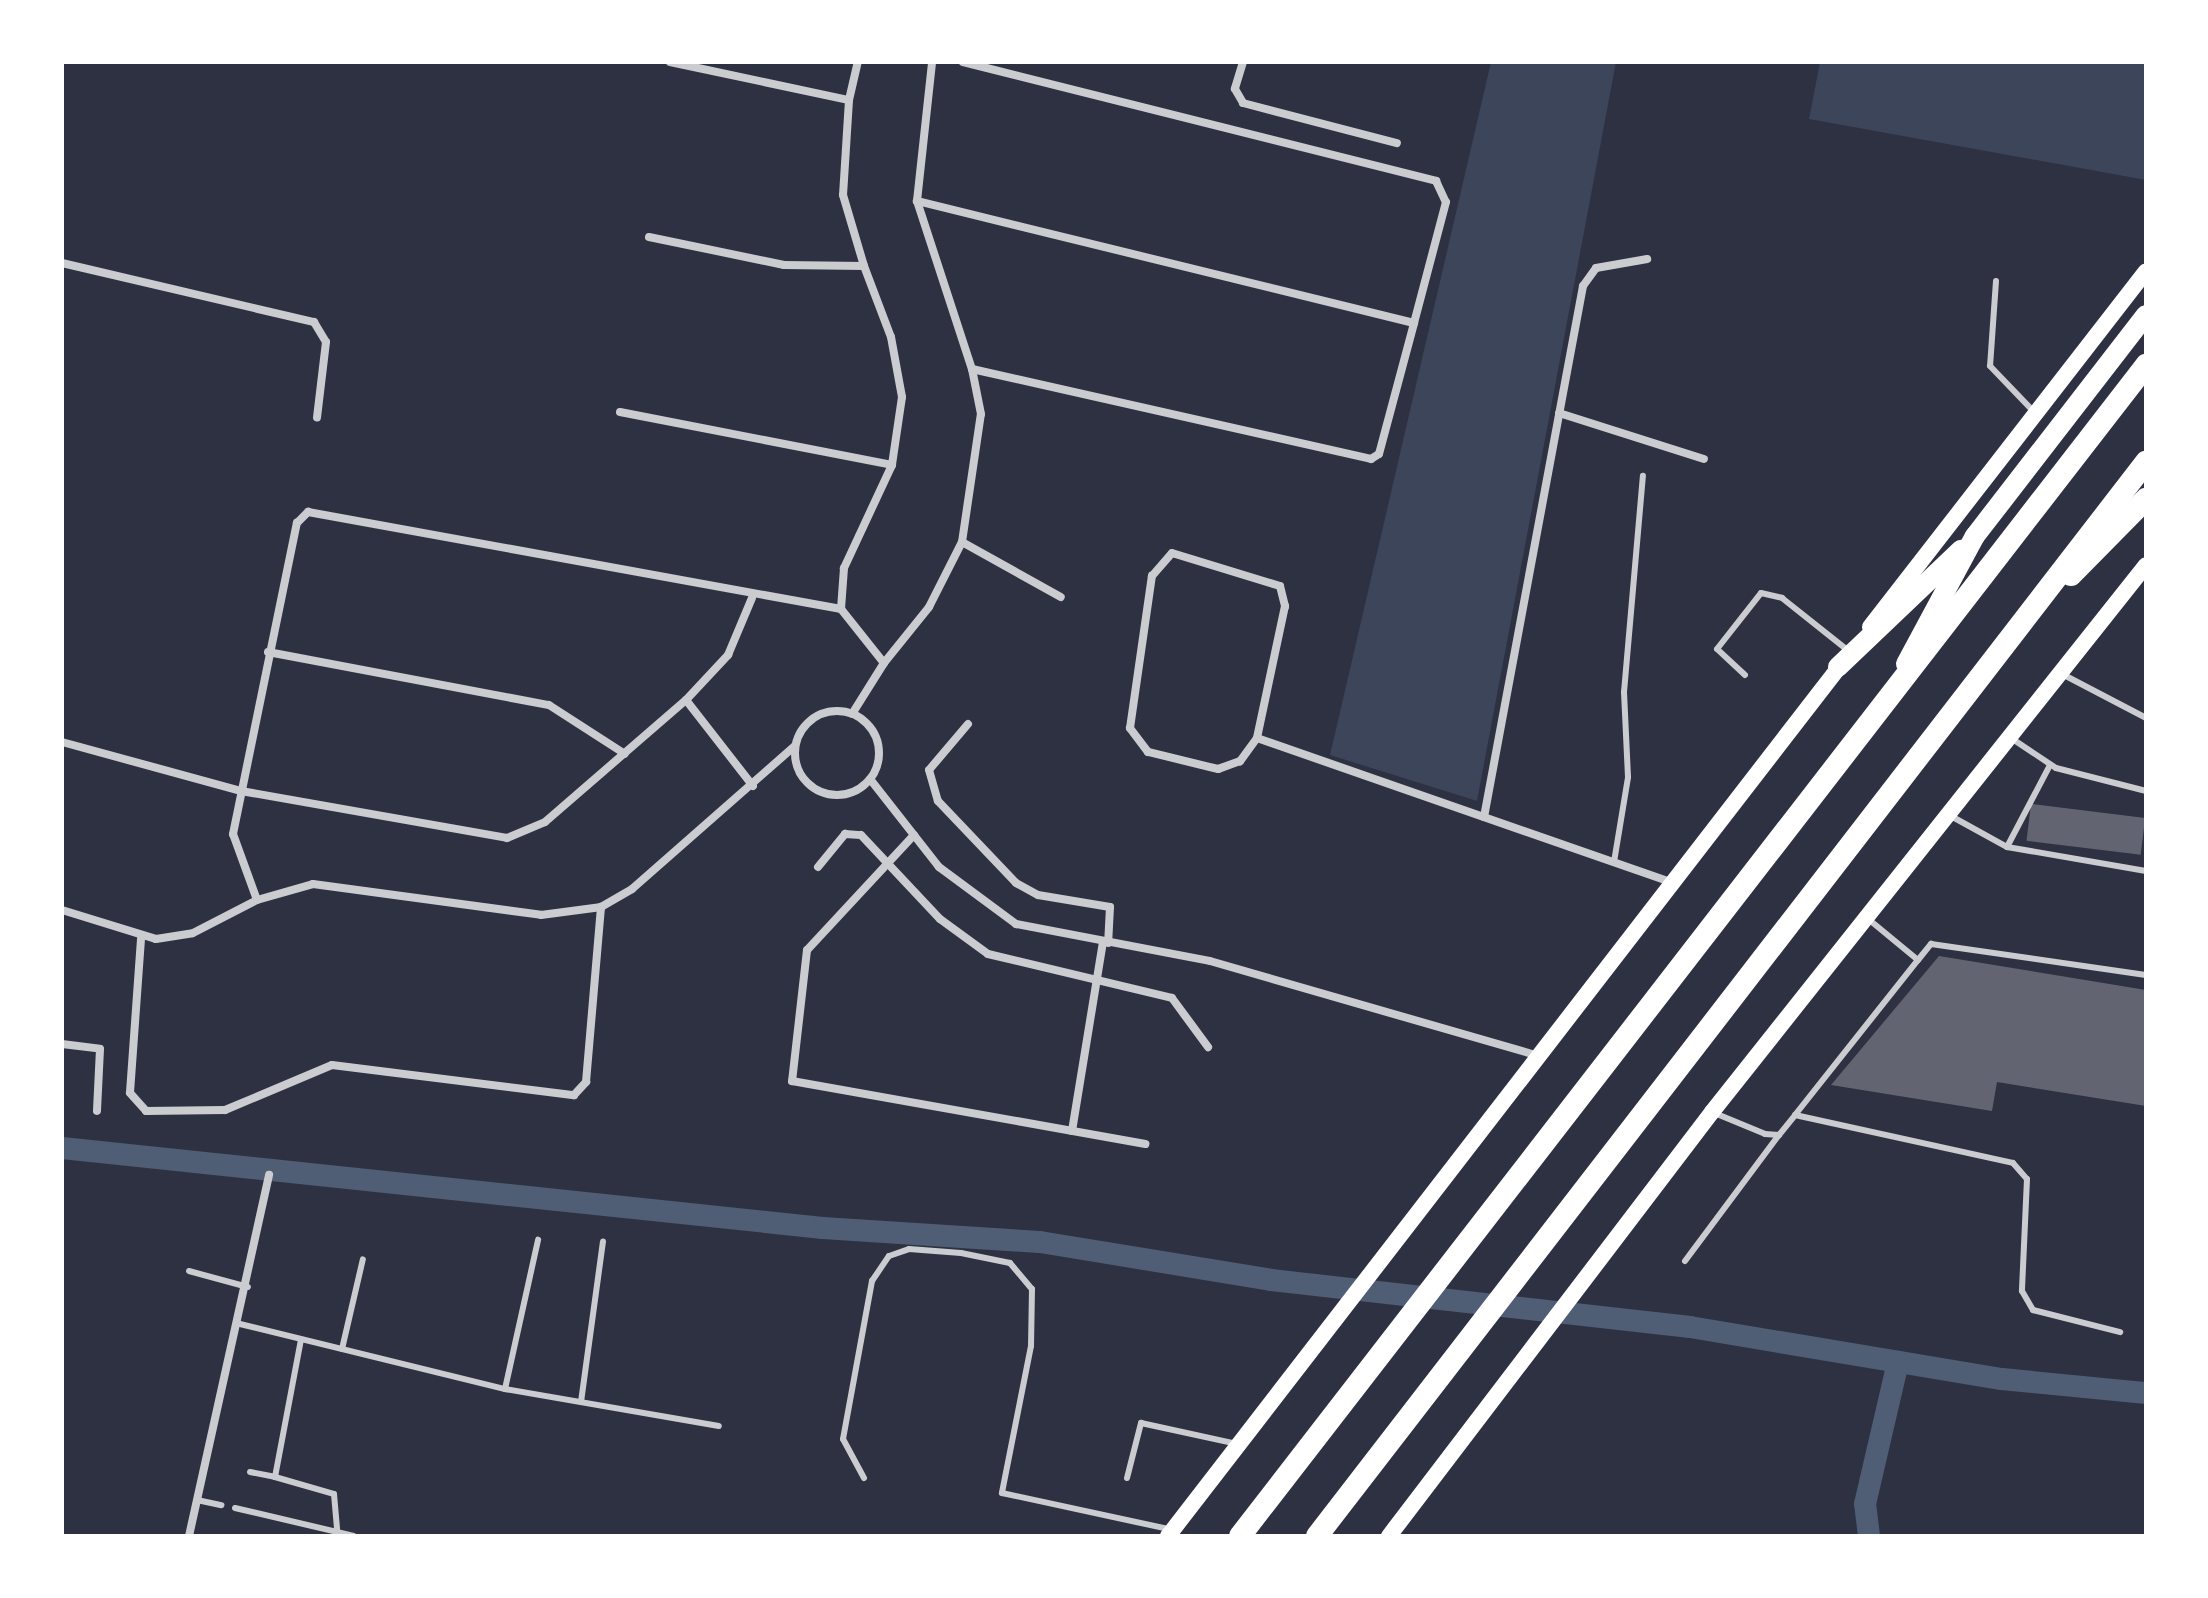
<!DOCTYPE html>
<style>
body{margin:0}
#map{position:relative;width:2208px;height:1598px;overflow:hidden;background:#2d3142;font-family:"Roboto Condensed",sans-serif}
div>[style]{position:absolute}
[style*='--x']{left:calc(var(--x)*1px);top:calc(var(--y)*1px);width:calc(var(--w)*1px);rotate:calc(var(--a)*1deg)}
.green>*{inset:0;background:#3c4559}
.canal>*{height:22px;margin:-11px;padding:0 11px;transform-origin:11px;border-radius:11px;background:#4f5d75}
.building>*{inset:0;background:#626471;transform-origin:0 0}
.service>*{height:6px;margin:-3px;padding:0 3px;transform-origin:3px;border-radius:3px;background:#caccd0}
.minor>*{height:8px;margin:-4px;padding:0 4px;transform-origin:4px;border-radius:4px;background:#caccd0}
.minor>.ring{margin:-4px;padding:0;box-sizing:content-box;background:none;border:8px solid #caccd0;border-radius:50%}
.secondary>*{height:16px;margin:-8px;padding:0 8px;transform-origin:8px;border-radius:8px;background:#fff}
.primary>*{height:20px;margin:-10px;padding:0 10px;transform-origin:10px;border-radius:10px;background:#fff}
.trunk>*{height:22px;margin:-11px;padding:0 11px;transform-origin:11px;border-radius:11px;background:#fff}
span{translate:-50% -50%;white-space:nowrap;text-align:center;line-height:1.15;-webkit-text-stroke:6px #fff;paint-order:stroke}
.frame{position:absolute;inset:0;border:64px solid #fff;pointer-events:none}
</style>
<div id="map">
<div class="green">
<div style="clip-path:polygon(1491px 62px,1616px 62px,1477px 801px,1330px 755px)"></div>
<div style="clip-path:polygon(1820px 62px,2146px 62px,2146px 180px,1809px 119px)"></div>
</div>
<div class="canal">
<div style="--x:62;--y:1148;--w:765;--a:6"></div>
<div style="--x:823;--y:1228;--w:217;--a:3.7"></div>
<div style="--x:1040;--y:1242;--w:234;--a:9.3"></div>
<div style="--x:1271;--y:1280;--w:422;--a:6.4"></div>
<div style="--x:1690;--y:1327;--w:316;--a:9.5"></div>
<div style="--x:2002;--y:1379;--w:145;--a:5.6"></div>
<div style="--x:1869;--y:1536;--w:32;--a:-97"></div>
<div style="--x:1865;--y:1504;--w:146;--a:-76.9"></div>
</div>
<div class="building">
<div style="left:2031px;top:804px;width:115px;height:37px;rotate:7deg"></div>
<div style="clip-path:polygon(1939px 956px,2146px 990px,2146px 1106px,1997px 1082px,1992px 1111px,1831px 1085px)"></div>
</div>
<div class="service">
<div style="--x:1996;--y:281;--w:85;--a:94"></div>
<div style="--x:1990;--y:366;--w:65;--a:46.2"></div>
<div style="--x:2062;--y:674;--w:95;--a:27.6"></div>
<div style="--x:1745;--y:675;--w:38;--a:-137"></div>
<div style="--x:1717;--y:649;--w:71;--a:-51.8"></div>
<div style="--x:1761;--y:593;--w:22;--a:13"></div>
<div style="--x:1782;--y:598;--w:87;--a:38.5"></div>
<div style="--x:2011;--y:738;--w:54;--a:33.7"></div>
<div style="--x:2056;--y:768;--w:93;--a:14.3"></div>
<div style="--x:1949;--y:815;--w:66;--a:28.9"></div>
<div style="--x:2007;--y:847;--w:141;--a:9.8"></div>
<div style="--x:2007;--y:847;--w:93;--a:-62.3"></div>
<div style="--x:1614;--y:862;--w:86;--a:-80.6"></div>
<div style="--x:1628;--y:777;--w:85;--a:-92.7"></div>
<div style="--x:1624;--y:692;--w:217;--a:-85"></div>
<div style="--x:1867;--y:918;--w:66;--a:39.5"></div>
<div style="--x:1918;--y:960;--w:21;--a:-51"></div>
<div style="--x:1931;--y:944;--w:217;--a:8.2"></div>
<div style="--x:1712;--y:1112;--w:57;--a:22.5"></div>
<div style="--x:1765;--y:1134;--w:14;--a:4"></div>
<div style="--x:1779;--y:1135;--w:26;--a:-51"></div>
<div style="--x:1795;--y:1115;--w:223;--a:12.4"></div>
<div style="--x:2013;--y:1163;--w:21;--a:49"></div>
<div style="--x:2027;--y:1179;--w:112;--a:92.6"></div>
<div style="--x:2022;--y:1291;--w:22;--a:60"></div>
<div style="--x:2033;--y:1310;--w:90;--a:14.2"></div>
<div style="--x:1795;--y:1115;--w:198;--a:-51.6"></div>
<div style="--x:1685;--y:1261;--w:157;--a:-53.3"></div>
<div style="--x:189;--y:1271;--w:61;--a:15.2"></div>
<div style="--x:240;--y:1324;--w:273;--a:13.8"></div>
<div style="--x:505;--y:1389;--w:217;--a:9.8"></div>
<div style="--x:342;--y:1349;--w:92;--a:-76.9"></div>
<div style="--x:505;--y:1389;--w:153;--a:-77.5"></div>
<div style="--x:581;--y:1402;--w:162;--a:-82.2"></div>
<div style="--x:250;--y:1472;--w:25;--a:11"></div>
<div style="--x:275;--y:1477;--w:140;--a:-79.3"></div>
<div style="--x:275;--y:1477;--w:61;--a:16.1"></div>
<div style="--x:334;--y:1494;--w:35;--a:85"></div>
<div style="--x:864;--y:1478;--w:44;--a:-118.3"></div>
<div style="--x:843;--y:1439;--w:161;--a:-79.6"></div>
<div style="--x:872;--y:1281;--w:30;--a:-56"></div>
<div style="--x:889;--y:1256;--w:21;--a:-19"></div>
<div style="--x:909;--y:1249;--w:52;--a:4.4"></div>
<div style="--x:961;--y:1253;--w:50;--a:11.5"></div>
<div style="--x:1010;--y:1263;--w:34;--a:50"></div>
<div style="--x:1032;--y:1289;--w:57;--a:91"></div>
<div style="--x:1031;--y:1346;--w:150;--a:101.2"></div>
<div style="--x:1002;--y:1493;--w:171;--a:12.2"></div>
<div style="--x:1127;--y:1478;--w:57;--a:-75.7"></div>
<div style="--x:1141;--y:1423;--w:98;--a:12.3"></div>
<div style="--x:197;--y:1500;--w:25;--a:12"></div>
<div style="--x:235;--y:1508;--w:122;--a:13.2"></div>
</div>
<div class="minor">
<div style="--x:670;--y:62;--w:183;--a:12"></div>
<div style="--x:849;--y:100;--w:95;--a:93.6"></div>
<div style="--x:843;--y:195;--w:74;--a:73.5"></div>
<div style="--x:963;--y:62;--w:488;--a:14.1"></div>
<div style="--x:1436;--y:181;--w:23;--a:65"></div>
<div style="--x:1446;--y:202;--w:125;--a:104.8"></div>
<div style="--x:1243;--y:62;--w:28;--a:107"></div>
<div style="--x:1235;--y:89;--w:16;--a:60"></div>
<div style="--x:1243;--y:103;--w:159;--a:14.6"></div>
<div style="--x:849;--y:100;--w:39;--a:-77"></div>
<div style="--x:917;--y:201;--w:177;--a:71.9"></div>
<div style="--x:649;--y:237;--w:138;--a:11.7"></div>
<div style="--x:784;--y:265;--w:80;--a:0.7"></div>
<div style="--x:864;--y:266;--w:76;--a:69.2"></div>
<div style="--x:891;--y:337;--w:61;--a:79.6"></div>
<div style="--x:902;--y:397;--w:69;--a:98.4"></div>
<div style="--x:892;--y:465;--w:114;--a:115"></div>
<div style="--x:844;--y:568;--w:41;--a:94.2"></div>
<div style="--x:62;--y:263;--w:259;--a:13.2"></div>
<div style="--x:314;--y:322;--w:23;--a:59"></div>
<div style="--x:326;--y:342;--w:76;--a:96.8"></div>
<div style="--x:620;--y:412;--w:277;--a:11"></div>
<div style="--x:1559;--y:413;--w:152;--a:17.6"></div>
<div style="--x:962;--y:542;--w:113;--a:29.1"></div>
<div style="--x:268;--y:652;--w:286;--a:10.7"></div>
<div style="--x:549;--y:705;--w:90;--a:32.8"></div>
<div style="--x:884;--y:663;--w:72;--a:-51.2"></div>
<div style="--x:929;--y:607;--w:73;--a:-63.1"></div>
<div style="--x:962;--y:542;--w:129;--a:-81.6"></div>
<div style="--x:981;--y:414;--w:46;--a:-101.3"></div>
<div style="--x:972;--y:369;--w:409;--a:12.7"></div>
<div style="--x:1371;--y:459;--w:9;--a:-32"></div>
<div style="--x:1379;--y:454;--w:136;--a:-75"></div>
<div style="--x:1414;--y:323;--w:512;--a:-166.21"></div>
<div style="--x:917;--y:201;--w:140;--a:-83.8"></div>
<div style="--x:686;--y:700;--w:109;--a:52.1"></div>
<div class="ring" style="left:795px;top:711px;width:76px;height:76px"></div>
<div style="--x:968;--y:724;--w:60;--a:130.3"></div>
<div style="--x:929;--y:770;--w:32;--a:74"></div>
<div style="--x:938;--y:801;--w:113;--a:46.4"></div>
<div style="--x:1016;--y:883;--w:25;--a:29"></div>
<div style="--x:1038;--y:895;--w:73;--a:9.5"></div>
<div style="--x:1110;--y:907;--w:36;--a:93"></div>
<div style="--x:1257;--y:738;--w:29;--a:126"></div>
<div style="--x:1240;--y:761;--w:23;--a:160"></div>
<div style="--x:1218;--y:769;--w:72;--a:-166.3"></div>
<div style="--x:1148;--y:752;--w:30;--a:-127"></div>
<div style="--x:1130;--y:728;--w:154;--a:-81.8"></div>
<div style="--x:1152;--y:576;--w:30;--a:-49"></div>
<div style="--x:1172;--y:553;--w:113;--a:17"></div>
<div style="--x:1280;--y:586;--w:21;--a:76"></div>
<div style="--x:1285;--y:606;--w:135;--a:102"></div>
<div style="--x:1257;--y:738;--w:438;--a:19.2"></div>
<div style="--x:62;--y:742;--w:186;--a:15.3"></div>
<div style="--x:241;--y:791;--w:270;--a:10"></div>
<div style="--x:507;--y:838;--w:41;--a:-22.8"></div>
<div style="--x:545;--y:822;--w:186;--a:-40.9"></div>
<div style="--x:686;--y:700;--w:62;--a:-47"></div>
<div style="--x:728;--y:655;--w:62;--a:-67.2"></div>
<div style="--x:870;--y:779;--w:112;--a:51.9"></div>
<div style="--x:939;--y:867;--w:96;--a:36.5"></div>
<div style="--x:1016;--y:924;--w:197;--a:10.8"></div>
<div style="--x:1210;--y:961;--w:338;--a:16.1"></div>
<div style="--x:1484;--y:817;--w:540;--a:-79.44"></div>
<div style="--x:1583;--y:286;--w:22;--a:-54"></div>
<div style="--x:1596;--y:268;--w:52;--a:-10"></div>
<div style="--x:914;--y:835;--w:157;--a:132.9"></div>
<div style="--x:807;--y:950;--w:132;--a:96.5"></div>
<div style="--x:792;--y:1081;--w:359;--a:10.1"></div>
<div style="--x:818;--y:867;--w:43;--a:-50.7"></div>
<div style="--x:845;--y:834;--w:16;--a:4"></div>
<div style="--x:861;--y:835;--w:115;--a:46.8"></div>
<div style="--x:940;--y:919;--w:59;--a:36.1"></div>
<div style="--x:988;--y:954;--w:189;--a:13.4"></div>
<div style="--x:1172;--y:998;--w:61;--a:53.7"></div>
<div style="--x:257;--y:900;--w:70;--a:-110"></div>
<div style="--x:233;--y:834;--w:318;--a:-78.4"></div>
<div style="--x:297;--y:523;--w:16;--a:-45"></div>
<div style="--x:308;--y:512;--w:542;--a:10.31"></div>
<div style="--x:841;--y:609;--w:69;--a:51.5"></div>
<div style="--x:884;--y:663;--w:60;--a:122.1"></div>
<div style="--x:62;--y:910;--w:98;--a:17.1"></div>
<div style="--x:156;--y:939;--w:37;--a:-9"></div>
<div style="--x:193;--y:933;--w:72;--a:-27.3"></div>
<div style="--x:257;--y:900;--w:58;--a:-15.9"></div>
<div style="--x:313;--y:884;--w:230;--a:7.7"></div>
<div style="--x:541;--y:915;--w:61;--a:-7.6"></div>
<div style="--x:601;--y:907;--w:36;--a:-30"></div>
<div style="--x:632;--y:889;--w:217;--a:-41.3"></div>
<div style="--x:141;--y:939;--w:154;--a:94.1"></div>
<div style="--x:130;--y:1093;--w:24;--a:48"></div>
<div style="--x:146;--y:1111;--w:79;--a:-0.7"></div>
<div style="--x:225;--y:1110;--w:116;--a:-22.8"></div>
<div style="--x:332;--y:1065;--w:244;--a:7.1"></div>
<div style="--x:574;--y:1095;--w:18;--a:-47"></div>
<div style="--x:586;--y:1082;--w:176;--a:-85.1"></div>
<div style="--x:62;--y:1044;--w:38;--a:7"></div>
<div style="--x:100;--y:1049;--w:62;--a:92.8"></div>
<div style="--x:1072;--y:1131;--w:192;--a:-80.7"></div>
<div style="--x:189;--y:1536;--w:370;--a:-77.5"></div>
</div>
<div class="secondary">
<div style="--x:1870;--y:627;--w:450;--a:-52.2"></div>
<div style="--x:1168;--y:1536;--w:1109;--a:-52.32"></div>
<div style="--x:1389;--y:1536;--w:533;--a:-52.7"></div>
<div style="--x:1712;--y:1112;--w:698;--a:-51.57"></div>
</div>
<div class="primary">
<div style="--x:1906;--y:664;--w:145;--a:-61.7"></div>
<div style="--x:1975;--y:536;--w:279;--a:-52.3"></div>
<div style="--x:1838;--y:667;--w:170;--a:-43.6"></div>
</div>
<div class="trunk">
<div style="--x:2071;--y:575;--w:107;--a:-45.4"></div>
<div style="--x:1240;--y:1536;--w:1481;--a:-52.27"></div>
<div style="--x:1317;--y:1536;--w:1357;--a:-52.34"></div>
</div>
<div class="frame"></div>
</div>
